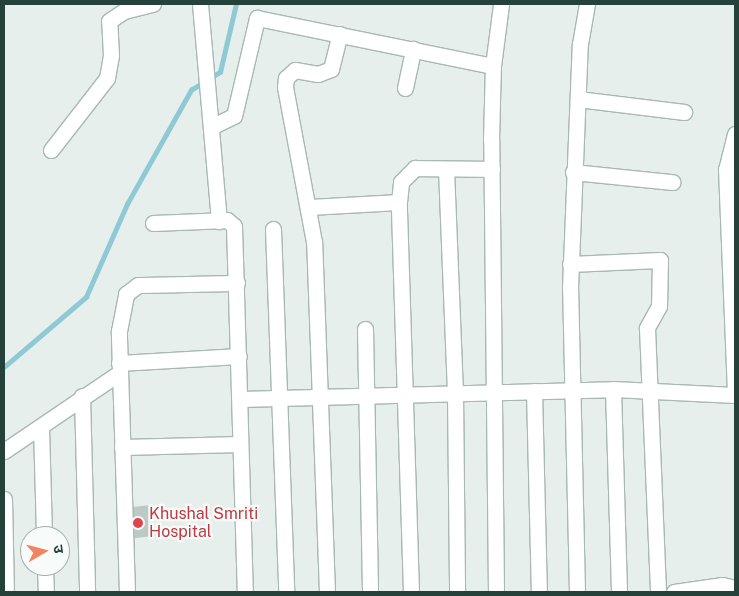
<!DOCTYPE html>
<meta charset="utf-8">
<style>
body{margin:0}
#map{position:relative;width:739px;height:596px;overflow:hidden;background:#e6efeb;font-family:"Public Sans","Noto Sans Devanagari",sans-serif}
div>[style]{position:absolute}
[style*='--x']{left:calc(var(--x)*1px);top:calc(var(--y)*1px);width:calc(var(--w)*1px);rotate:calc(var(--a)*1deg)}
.stream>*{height:4.5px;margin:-2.25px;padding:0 2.25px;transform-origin:2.25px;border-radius:2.25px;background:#8ec9d4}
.building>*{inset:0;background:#bbcac4}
.roads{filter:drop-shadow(1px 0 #a8b8b2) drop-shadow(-1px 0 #a8b8b2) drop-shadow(0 1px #a8b8b2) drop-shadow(0 -1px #a8b8b2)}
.minor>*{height:15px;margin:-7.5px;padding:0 7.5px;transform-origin:7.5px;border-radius:7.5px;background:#fff}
.dots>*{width:14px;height:14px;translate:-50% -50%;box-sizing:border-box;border:2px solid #f7fbf9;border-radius:50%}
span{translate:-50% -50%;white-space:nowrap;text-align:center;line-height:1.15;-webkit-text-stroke:4.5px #f7fbf9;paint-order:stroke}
.health-label{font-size:16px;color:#be3a42}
.left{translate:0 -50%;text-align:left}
.frame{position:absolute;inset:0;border:5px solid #24423a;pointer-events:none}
.north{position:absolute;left:20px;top:526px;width:50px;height:50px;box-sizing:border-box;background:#f7fbf9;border:1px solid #a3b1ad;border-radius:50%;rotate:82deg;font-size:14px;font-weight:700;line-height:20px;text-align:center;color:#24423a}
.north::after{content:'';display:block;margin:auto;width:18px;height:22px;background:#f4845f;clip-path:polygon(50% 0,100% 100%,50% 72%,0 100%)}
</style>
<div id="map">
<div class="stream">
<div style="--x:4;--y:367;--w:108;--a:-40.5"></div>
<div style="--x:86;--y:297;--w:102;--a:-66.2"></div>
<div style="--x:127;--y:204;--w:131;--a:-60.7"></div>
<div style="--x:191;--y:90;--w:34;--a:-32"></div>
<div style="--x:220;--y:72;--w:70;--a:-76.8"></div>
</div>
<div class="building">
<div style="clip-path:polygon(150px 505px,152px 521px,148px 521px,153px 536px,128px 539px,125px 508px)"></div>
</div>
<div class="roads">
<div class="minor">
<div style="--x:200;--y:4;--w:218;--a:85"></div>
<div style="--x:405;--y:88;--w:40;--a:-78"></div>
<div style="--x:578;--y:99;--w:107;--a:7"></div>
<div style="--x:211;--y:127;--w:25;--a:-26"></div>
<div style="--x:234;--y:116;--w:101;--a:-76.8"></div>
<div style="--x:257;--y:18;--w:241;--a:11.5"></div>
<div style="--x:735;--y:134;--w:36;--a:104"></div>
<div style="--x:726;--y:169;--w:226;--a:87.7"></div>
<div style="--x:51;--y:150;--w:91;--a:-52.1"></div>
<div style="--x:107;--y:78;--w:23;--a:-80"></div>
<div style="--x:111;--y:55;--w:34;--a:-93"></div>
<div style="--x:109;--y:21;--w:18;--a:-34"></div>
<div style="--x:124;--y:11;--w:30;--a:-14"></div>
<div style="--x:446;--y:169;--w:224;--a:87.7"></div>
<div style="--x:455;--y:393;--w:199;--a:89.4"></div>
<div style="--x:573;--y:172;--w:100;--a:5.8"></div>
<div style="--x:309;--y:207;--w:90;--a:-3.2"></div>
<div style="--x:153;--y:223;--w:74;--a:-2.3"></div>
<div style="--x:227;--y:220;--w:9;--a:41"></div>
<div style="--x:234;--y:226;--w:366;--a:88.3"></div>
<div style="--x:273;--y:229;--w:363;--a:87.9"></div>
<div style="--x:570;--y:264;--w:90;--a:-2.5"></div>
<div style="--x:660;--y:260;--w:46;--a:91.2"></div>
<div style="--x:659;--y:306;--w:25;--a:119"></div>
<div style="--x:647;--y:328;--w:264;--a:87.6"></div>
<div style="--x:365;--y:329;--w:263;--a:88.9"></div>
<div style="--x:119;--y:363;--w:120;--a:-3.3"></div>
<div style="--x:613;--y:389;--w:203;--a:88.3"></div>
<div style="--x:534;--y:391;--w:201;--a:88.6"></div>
<div style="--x:82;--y:396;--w:196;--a:88.5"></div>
<div style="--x:240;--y:399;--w:373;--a:-1.5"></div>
<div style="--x:613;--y:389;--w:122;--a:2.8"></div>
<div style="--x:41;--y:427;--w:109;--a:88.4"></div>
<div style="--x:122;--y:447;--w:118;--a:-1.5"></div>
<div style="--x:4;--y:451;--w:139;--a:-34.1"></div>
<div style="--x:4;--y:499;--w:93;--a:88.8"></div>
<div style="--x:45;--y:566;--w:26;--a:88"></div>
<div style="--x:127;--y:592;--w:261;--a:-91.8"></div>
<div style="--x:119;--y:331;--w:38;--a:-79"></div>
<div style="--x:126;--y:294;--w:15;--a:-37"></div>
<div style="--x:138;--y:285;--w:99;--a:-1.2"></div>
<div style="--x:327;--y:592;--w:350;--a:-92.1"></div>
<div style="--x:314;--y:242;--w:158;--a:-100.6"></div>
<div style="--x:285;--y:87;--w:9;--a:-84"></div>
<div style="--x:286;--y:78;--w:12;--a:-42"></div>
<div style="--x:295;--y:70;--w:23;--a:10"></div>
<div style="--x:318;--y:74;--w:14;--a:-21"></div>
<div style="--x:331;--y:69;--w:36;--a:-76"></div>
<div style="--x:411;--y:592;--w:390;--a:-91.8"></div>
<div style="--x:399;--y:202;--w:20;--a:-84"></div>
<div style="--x:401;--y:182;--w:20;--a:-45"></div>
<div style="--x:415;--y:168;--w:77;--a:0.7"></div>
<div style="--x:496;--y:592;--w:452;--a:-90.6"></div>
<div style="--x:491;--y:140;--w:74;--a:-88.5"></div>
<div style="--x:493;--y:66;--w:63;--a:-82.6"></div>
<div style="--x:577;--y:592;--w:304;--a:-91.3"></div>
<div style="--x:570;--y:288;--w:244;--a:-87.7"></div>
<div style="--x:580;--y:44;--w:41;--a:-80.1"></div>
<div style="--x:674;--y:592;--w:49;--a:-8.3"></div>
<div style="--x:722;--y:585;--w:13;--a:13"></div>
</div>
</div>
<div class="dots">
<div style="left:138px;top:523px;background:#e0444e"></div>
</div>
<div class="health-label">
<span class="left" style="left:149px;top:523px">Khushal Smriti<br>Hospital</span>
</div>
<div class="frame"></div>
<div class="north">उ</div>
</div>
